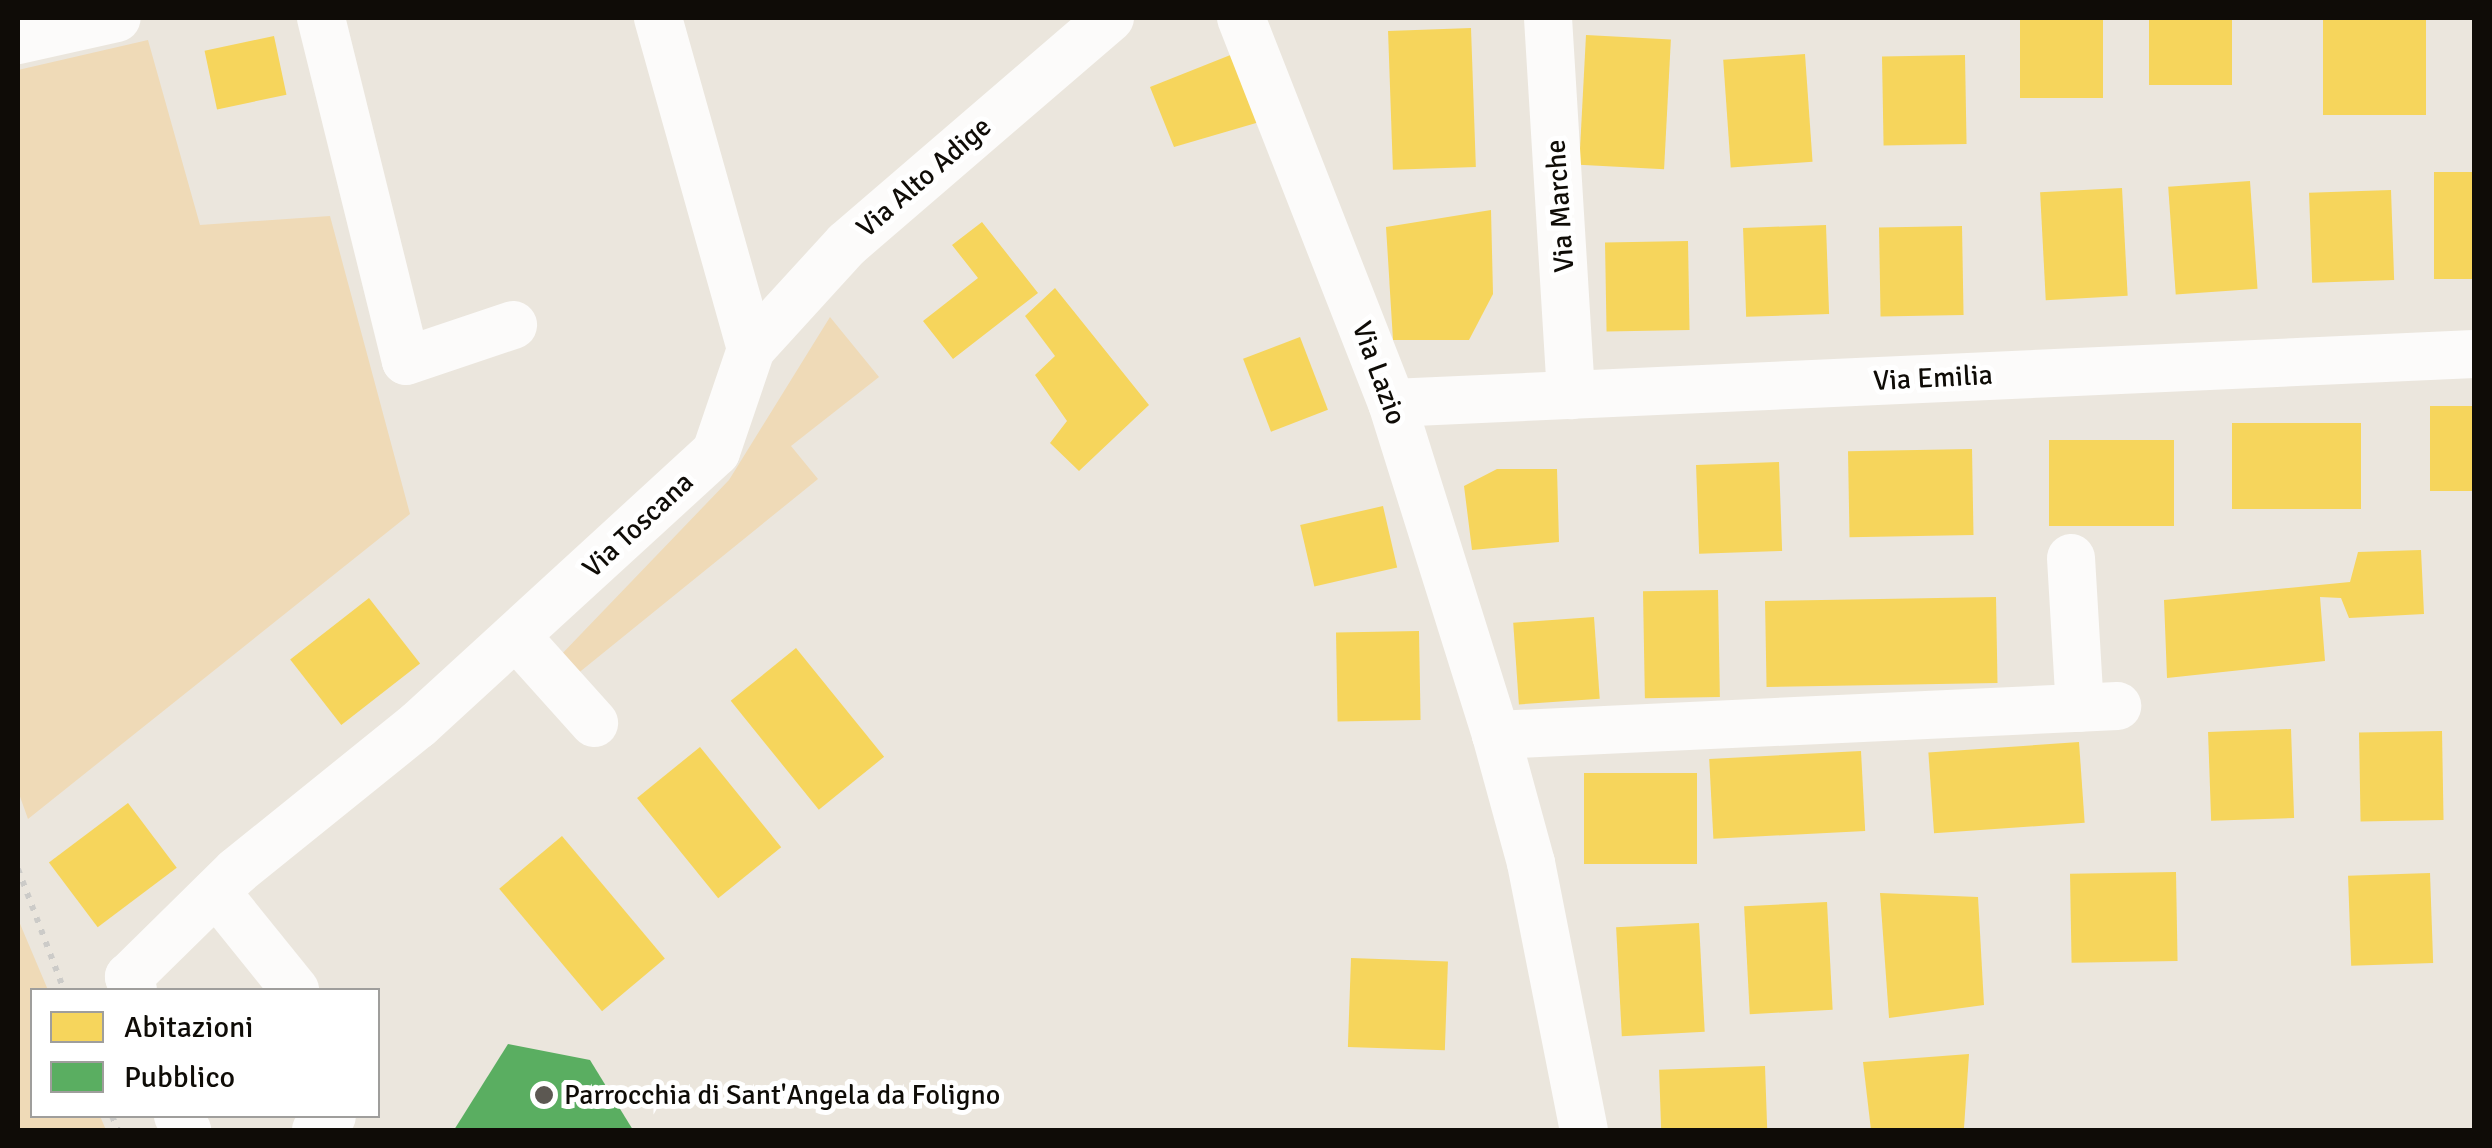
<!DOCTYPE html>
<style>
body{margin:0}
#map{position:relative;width:2492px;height:1148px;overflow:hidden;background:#ebe6dd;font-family:Signika,sans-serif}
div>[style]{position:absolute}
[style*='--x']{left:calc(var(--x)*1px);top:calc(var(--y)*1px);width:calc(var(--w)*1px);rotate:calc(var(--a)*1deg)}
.green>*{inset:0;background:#efdab7}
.homes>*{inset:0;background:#f6d55c;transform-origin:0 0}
.public>*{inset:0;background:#5aae61}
.path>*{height:6px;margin-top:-3px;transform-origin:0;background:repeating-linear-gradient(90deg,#cccbc8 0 5px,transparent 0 13px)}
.minor>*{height:48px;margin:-24px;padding:0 24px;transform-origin:24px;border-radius:24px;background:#fcfbfa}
.dots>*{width:28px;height:28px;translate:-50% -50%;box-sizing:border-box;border:5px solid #fff;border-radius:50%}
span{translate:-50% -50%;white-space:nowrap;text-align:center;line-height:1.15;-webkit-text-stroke:10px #fff;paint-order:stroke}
.street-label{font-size:28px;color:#0f0c07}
.poi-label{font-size:28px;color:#0f0c07}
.left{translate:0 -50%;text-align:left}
.frame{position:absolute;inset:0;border:20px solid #0f0c07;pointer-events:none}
.legend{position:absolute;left:30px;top:988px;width:350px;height:130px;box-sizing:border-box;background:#fff;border:2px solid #9f9e9c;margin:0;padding:12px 18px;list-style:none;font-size:30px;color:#0f0c07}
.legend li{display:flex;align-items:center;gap:20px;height:50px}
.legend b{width:50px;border:2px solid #9f9e9c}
</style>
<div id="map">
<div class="green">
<div style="clip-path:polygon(148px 40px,200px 225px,330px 216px,410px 514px,28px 819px,18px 791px,18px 70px)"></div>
<div style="clip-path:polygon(830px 317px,879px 377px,791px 446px,818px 479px,571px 679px,557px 659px,729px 480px)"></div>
<div style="clip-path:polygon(18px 919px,48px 990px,32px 990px,32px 1116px,100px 1116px,106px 1130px,18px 1130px)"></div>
</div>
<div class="homes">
<div style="left:2020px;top:18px;width:83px;height:80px"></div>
<div style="left:2149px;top:18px;width:83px;height:67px"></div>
<div style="left:2323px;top:18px;width:103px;height:97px"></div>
<div style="left:1471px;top:28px;width:139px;height:83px;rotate:88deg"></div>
<div style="left:1586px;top:35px;width:85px;height:130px;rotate:3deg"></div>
<div style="left:274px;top:36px;width:60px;height:71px;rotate:78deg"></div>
<div style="clip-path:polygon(1238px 52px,1263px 121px,1174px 147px,1150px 87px)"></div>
<div style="left:1805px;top:54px;width:108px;height:82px;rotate:86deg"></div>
<div style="left:1965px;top:55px;width:89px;height:83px;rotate:89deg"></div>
<div style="left:2474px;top:172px;width:107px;height:40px;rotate:90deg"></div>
<div style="left:2250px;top:181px;width:108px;height:82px;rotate:86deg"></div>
<div style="left:2122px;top:188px;width:108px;height:82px;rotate:87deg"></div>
<div style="left:2391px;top:190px;width:90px;height:82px;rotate:88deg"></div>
<div style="clip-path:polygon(1491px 210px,1493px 294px,1469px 340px,1393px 340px,1386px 227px)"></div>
<div style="clip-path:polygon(982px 222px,1038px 293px,953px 359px,923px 321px,978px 278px,952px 245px)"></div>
<div style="left:1826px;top:225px;width:89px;height:83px;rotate:88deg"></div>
<div style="left:1962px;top:226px;width:89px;height:83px;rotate:89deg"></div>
<div style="left:1688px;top:241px;width:89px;height:83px;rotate:89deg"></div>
<div style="clip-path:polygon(1055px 288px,1149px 405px,1079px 471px,1050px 443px,1067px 421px,1035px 375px,1055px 356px,1025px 316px)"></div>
<div style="left:1300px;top:337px;width:78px;height:61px;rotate:69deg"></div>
<div style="left:2474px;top:406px;width:85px;height:44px;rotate:90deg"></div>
<div style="left:2361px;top:423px;width:86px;height:129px;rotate:90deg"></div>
<div style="left:2174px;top:440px;width:86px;height:125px;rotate:90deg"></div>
<div style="left:1972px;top:449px;width:86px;height:124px;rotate:89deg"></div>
<div style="left:1779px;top:462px;width:89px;height:83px;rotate:88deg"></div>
<div style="clip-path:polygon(1497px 469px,1557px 469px,1559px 542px,1472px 550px,1464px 486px)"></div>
<div style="left:1383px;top:506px;width:63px;height:85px;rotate:77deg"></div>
<div style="clip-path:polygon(2421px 550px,2424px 614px,2349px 618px,2341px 598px,2320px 597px,2325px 661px,2167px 678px,2164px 600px,2350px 582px,2358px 552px)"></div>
<div style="left:1718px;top:590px;width:107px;height:75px;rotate:89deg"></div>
<div style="left:1996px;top:597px;width:86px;height:231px;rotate:89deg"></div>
<div style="left:369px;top:598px;width:83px;height:100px;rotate:52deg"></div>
<div style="left:1594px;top:617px;width:82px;height:81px;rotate:86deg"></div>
<div style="left:1419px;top:631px;width:89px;height:83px;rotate:89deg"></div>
<div style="left:796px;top:648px;width:140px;height:84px;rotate:51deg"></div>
<div style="left:2291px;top:729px;width:89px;height:83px;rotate:88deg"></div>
<div style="left:2442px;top:731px;width:89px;height:83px;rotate:89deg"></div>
<div style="left:2079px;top:742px;width:81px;height:151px;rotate:86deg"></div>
<div style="left:700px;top:747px;width:129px;height:81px;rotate:51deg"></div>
<div style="left:1861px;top:751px;width:80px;height:152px;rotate:87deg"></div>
<div style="left:1584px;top:773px;width:113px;height:91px"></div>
<div style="left:128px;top:803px;width:81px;height:99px;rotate:53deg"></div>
<div style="left:562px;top:836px;width:160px;height:82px;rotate:50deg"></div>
<div style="left:2176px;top:872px;width:89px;height:106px;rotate:89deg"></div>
<div style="left:2430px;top:873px;width:90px;height:82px;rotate:88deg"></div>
<div style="clip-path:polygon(1880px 893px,1978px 897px,1984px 1005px,1889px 1018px)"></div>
<div style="left:1827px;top:902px;width:108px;height:83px;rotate:87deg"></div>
<div style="left:1699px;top:923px;width:109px;height:83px;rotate:87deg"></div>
<div style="left:1351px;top:958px;width:97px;height:89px;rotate:2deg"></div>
<div style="clip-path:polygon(1969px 1054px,1964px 1128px,1871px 1130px,1863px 1062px)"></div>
<div style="left:1765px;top:1066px;width:64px;height:106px;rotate:88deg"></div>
</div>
<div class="public">
<div style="clip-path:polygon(508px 1044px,590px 1060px,633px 1130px,454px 1130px)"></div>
</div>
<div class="path">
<div style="--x:18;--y:869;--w:129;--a:69.2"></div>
<div style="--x:112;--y:1116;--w:15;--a:67"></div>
</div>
<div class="minor">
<div style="--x:321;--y:18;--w:353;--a:76.1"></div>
<div style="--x:406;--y:361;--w:113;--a:-18.6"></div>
<div style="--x:1241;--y:18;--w:414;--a:68.6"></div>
<div style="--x:1392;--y:403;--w:348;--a:72.6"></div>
<div style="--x:1496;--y:735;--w:133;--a:74.7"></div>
<div style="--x:1531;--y:863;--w:272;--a:78.8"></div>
<div style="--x:1548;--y:18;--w:378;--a:86.5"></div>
<div style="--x:18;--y:40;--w:101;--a:-12.5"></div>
<div style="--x:751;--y:349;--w:142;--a:-47.6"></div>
<div style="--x:847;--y:244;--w:347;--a:-40.7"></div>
<div style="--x:1392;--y:403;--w:1083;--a:-2.59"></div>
<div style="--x:2071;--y:558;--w:150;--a:86.6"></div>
<div style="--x:516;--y:636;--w:117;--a:48.1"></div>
<div style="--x:1496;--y:735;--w:622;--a:-2.67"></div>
<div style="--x:216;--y:892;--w:126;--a:51.1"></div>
<div style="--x:133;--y:990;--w:14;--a:-107"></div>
<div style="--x:129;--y:977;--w:151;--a:-44.5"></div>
<div style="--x:237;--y:871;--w:233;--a:-38.9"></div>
<div style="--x:418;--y:725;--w:404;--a:-42.5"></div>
<div style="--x:716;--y:452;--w:109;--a:-71.2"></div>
<div style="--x:751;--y:349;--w:344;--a:-105.7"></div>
<div style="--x:178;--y:1116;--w:17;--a:57"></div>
<div style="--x:316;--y:1130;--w:21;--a:-41"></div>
</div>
<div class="dots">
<div style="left:544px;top:1095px;background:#5c5852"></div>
</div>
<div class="street-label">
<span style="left:924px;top:177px;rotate:-41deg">Via Alto Adige</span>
<span style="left:1560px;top:206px;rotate:-94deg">Via Marche</span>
<span style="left:1379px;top:373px;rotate:70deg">Via Lazio</span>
<span style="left:1933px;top:378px;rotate:-3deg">Via Emilia</span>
<span style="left:638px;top:525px;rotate:-43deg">Via Toscana</span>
</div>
<div class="poi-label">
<span class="left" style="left:564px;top:1095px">Parrocchia di Sant'Angela da Foligno</span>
</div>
<div class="frame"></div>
<ul class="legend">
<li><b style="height:28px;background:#f6d55c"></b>Abitazioni</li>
<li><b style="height:28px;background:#5aae61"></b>Pubblico</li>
</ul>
</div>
